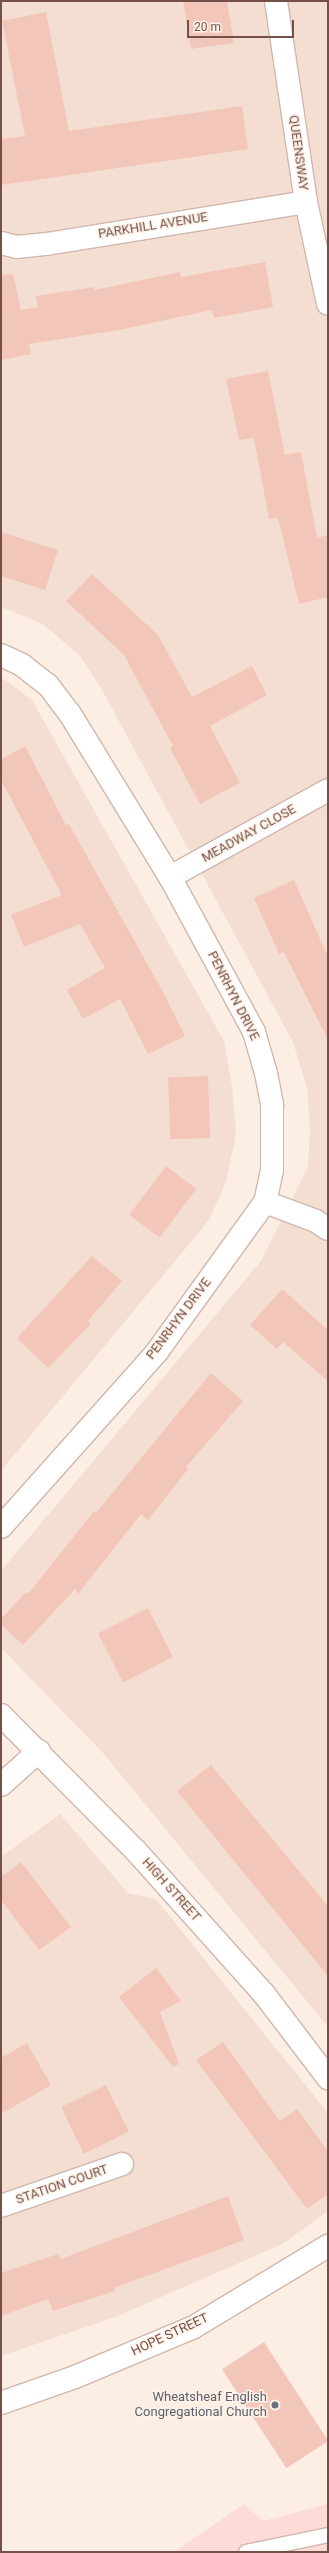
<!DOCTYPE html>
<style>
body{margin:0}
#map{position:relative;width:329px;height:2553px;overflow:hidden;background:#fdeee3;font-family:Roboto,sans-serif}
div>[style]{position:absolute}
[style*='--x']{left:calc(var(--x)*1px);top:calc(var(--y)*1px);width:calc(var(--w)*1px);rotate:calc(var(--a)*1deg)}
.residential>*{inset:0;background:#f4ded1}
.commercial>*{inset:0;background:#fddbd6}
.building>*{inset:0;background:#f3c6ba;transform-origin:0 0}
.roads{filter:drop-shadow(1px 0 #d0b6ac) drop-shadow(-1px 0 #d0b6ac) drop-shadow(0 1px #d0b6ac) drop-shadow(0 -1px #d0b6ac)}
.service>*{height:14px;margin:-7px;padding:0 7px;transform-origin:7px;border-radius:7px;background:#fff}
.minor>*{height:22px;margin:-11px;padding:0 11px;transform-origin:11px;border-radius:11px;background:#fff}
.tertiary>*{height:22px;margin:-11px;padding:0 11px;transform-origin:11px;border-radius:11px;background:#fff}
.dots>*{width:11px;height:11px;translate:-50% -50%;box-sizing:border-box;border:2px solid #fff3e9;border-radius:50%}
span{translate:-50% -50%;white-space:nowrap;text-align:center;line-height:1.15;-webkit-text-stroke:3px #fff3e9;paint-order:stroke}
.street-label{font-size:13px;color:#755048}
.worship-label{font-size:13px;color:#5b616d}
.right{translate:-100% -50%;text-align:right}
.frame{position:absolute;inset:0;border:2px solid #755048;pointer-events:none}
.scale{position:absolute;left:187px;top:20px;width:107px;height:18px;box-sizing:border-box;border:2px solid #755048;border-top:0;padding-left:5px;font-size:12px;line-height:14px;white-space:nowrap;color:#755048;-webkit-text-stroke:3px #fff3e9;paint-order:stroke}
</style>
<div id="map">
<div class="residential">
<div style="clip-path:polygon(1px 1px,328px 1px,328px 2027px,103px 1753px,1px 1648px,1px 1571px,261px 1261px,308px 1167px,310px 1128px,307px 1088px,293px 1042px,102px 690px,80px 656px,43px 624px,1px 607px)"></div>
<div style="clip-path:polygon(1px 677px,32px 700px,224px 1041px,232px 1086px,236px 1135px,226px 1182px,209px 1220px,1px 1471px)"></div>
<div style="clip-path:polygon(60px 1814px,128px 1893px,156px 1899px,328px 2113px,328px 2211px,282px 2244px,118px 2316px,1px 2356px,1px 1857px)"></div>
</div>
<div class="commercial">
<div style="clip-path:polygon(244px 2504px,263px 2521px,328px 2504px,328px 2552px,174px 2552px)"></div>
</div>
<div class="building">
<div style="clip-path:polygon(183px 1px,227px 1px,234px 43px,191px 49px)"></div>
<div style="clip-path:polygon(46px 12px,69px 131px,242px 106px,248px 149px,1px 185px,1px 139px,25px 136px,2px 21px)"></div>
<div style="clip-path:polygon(265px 262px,273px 307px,214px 318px,212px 310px,119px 330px,29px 344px,31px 354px,1px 360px,1px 275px,13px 274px,21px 310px,38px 307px,36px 296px,94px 287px,95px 290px,180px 272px,181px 277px)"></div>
<div style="clip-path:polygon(268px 371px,285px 455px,301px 452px,317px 538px,328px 535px,328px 597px,299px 604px,278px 518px,269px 519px,254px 438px,239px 440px,226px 379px)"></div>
<div style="clip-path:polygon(1px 532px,58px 550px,45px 590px,1px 576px)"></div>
<div style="clip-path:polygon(92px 574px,158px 635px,192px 697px,252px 666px,267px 695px,210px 726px,240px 783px,200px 804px,170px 748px,173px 746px,124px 655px,66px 601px)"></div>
<div style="clip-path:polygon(25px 746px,66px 825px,69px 824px,163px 992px,185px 1036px,148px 1054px,120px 999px,83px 1019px,67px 990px,105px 968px,80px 924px,24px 947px,11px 915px,62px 895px,1px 780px,1px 759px)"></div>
<div style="clip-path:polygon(294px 880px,328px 957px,328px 1040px,284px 952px,279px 954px,254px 898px)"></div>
<div style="left:208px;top:1076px;width:62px;height:40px;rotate:88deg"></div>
<div style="left:166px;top:1166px;width:38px;height:61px;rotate:37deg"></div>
<div style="clip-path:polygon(92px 1256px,122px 1281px,88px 1321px,91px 1324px,48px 1368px,17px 1338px)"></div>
<div style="clip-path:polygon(282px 1289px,328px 1330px,328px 1381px,283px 1342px,277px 1349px,250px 1325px)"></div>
<div style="clip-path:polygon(211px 1373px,243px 1401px,186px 1467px,188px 1469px,148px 1520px,141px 1514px,78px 1594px,75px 1589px,23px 1645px,1px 1625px,1px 1619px,26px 1592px,28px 1594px,94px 1511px,96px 1513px)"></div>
<div style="left:148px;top:1608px;width:55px;height:56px;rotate:63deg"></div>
<div style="clip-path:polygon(211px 1765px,328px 1906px,328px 1976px,177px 1791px)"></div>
<div style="clip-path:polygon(21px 1862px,71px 1927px,39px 1950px,1px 1900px,1px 1877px)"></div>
<div style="clip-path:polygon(156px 1968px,181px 2001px,160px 2012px,179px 2064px,173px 2067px,119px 1997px)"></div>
<div style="clip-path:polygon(223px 2042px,280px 2121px,297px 2109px,328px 2151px,328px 2194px,307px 2209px,196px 2060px)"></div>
<div style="clip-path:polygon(27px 2043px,51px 2085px,1px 2114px,1px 2058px)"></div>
<div style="left:106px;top:2085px;width:52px;height:50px;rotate:64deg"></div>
<div style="clip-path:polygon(228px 2196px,244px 2240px,114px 2288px,115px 2291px,53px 2311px,48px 2299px,1px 2316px,1px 2273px,58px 2254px,61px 2259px)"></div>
<div style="left:264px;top:2342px;width:118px;height:50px;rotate:57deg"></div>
</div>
<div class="roads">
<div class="service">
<div style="--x:246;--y:2552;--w:84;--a:-11.7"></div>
</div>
<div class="minor">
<div style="--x:276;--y:1;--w:203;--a:81.5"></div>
<div style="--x:306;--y:202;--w:104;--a:77.8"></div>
<div style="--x:1;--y:243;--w:16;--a:14"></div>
<div style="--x:17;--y:247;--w:30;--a:-6"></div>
<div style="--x:47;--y:244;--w:262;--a:-9.2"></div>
<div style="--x:1;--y:655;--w:23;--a:25"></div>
<div style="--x:22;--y:665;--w:33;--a:38"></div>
<div style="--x:48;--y:685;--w:36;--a:53"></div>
<div style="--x:70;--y:714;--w:191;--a:58.5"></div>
<div style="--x:170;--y:877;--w:176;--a:61.5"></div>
<div style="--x:254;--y:1032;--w:43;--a:73.7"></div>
<div style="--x:266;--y:1073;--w:33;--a:79"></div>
<div style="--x:272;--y:1105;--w:65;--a:90"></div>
<div style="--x:272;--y:1170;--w:33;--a:102"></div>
<div style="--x:265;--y:1202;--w:185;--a:125.8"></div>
<div style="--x:157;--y:1352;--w:234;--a:131.7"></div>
<div style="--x:170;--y:877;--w:180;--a:-28.8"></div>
<div style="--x:265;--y:1202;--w:54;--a:20.4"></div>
<div style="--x:316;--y:1221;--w:14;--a:34"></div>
<div style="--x:1;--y:1785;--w:51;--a:-41.8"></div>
<div style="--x:1;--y:2206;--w:128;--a:-19.1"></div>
</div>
<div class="tertiary">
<div style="--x:1;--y:1715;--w:193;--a:45.2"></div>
<div style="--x:137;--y:1852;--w:191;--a:48.2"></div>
<div style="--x:264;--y:1994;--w:106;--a:52.7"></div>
<div style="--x:1;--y:2403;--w:78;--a:-19.4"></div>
<div style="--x:75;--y:2377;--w:129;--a:-22.8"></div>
<div style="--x:194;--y:2327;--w:157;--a:-31.2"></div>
</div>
</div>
<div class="dots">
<div style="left:275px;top:2405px;background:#6b7280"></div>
</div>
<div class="street-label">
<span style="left:298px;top:153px;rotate:82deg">QUEENSWAY</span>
<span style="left:153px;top:226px;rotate:-9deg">PARKHILL AVENUE</span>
<span style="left:249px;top:834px;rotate:-29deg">MEADWAY CLOSE</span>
<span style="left:233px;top:996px;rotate:63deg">PENRHYN DRIVE</span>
<span style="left:179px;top:1319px;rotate:-53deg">PENRHYN DRIVE</span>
<span style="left:171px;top:1890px;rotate:48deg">HIGH STREET</span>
<span style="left:62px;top:2185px;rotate:-19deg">STATION COURT</span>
<span style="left:170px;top:2335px;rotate:-25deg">HOPE STREET</span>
</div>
<div class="worship-label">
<span class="right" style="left:267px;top:2405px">Wheatsheaf English<br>Congregational Church</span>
</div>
<div class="frame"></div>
<div class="scale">20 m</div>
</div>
